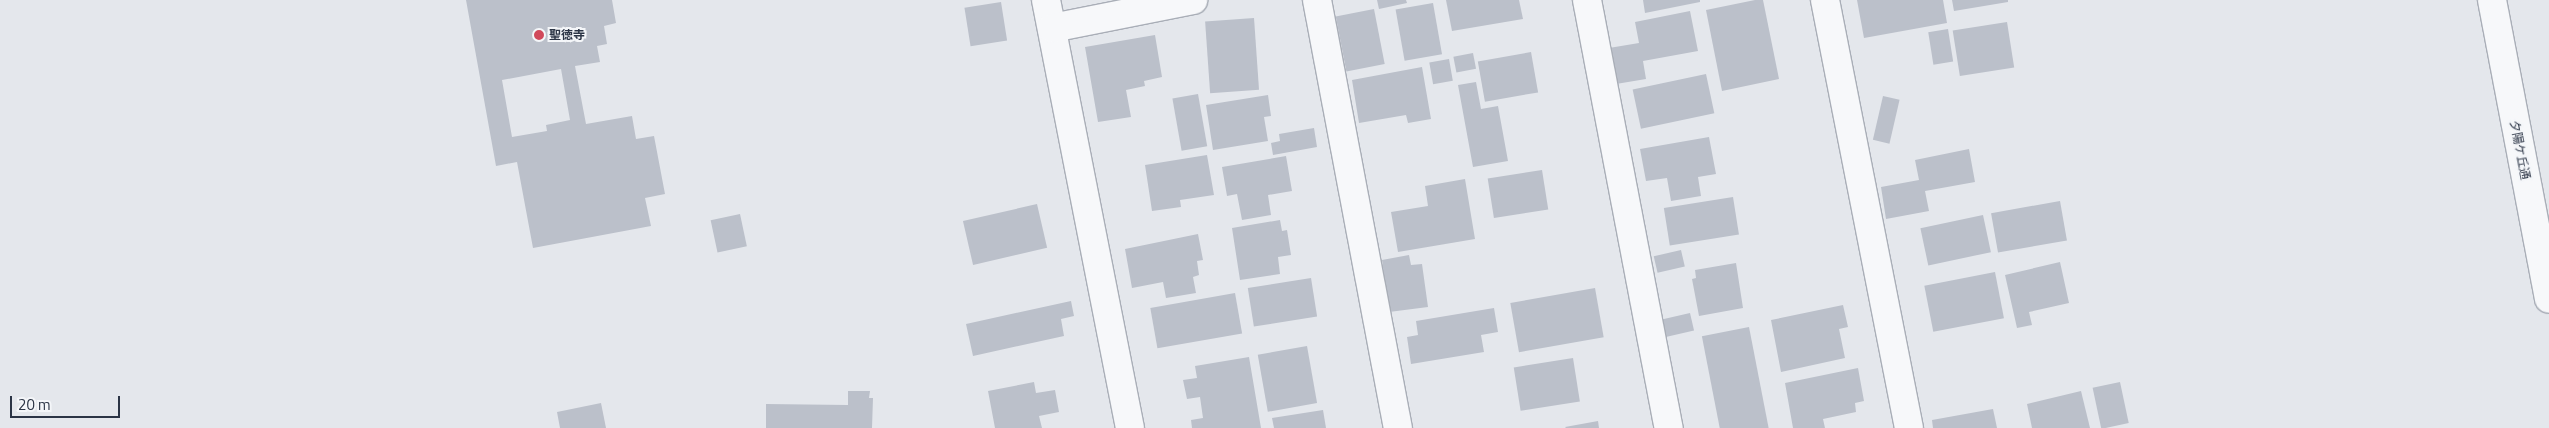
<!DOCTYPE html>
<meta charset="utf-8">
<style>
body{margin:0}
#map{position:relative;width:2549px;height:428px;overflow:hidden;background:#e4e7ec;font-family:"Titillium Web","Noto Sans JP",sans-serif}
div>[style]{position:absolute}
[style*='--x']{left:calc(var(--x)*1px);top:calc(var(--y)*1px);width:calc(var(--w)*1px);rotate:calc(var(--a)*1deg)}
.building>*{inset:0;background:#bbc0ca;transform-origin:0 0}
.roads{filter:drop-shadow(1px 0 #a9aeb7) drop-shadow(-1px 0 #a9aeb7) drop-shadow(0 1px #a9aeb7) drop-shadow(0 -1px #a9aeb7)}
.minor>*{height:28px;margin:-14px;padding:0 14px;transform-origin:14px;border-radius:14px;background:#f7f8fa}
.dots>*{width:14px;height:14px;translate:-50% -50%;box-sizing:border-box;border:2px solid #f4f6f9;border-radius:50%}
span{translate:-50% -50%;white-space:nowrap;text-align:center;line-height:1.15;-webkit-text-stroke:4px #f4f6f9;paint-order:stroke}
.poi-label{font-size:12px;color:#2b3445;font-weight:700}
.left{translate:0 -50%;text-align:left}
.street-label{font-size:12px;color:#2b3445}
.scale{position:absolute;left:10px;top:396px;width:110px;height:22px;box-sizing:border-box;border:2px solid #2b3445;border-top:0;padding-left:6px;font-size:15px;line-height:18px;white-space:nowrap;color:#2b3445;-webkit-text-stroke:4px #f4f6f9;paint-order:stroke}
</style>
<div id="map">
<div class="building">
<div style="clip-path:polygon(evenodd,466px 0,612px 0,616px 23px,604px 26px,607px 44px,597px 46px,600px 62px,575px 66px,586px 124px,632px 116px,636px 139px,654px 136px,665px 194px,645px 198px,651px 226px,533px 248px,517px 162px,496px 166px,466px 0,561px 69px,570px 120px,546px 125px,547px 131px,512px 137px,502px 80px,561px 69px)"></div>
<div style="clip-path:polygon(1377px 0,1406px 0,1407px 3px,1379px 9px)"></div>
<div style="clip-path:polygon(1446px 0,1519px 0,1523px 19px,1452px 31px)"></div>
<div style="clip-path:polygon(1643px 0,1700px 0,1700px 2px,1645px 13px)"></div>
<div style="clip-path:polygon(1755px 0,1763px 0,1779px 79px,1722px 91px,1706px 10px)"></div>
<div style="clip-path:polygon(1857px 0,1943px 0,1947px 23px,1864px 38px)"></div>
<div style="clip-path:polygon(1952px 0,2008px 0,2008px 2px,1954px 11px)"></div>
<div style="left:1001px;top:2px;width:39px;height:37px;rotate:81deg"></div>
<div style="left:1433px;top:3px;width:52px;height:38px;rotate:80deg"></div>
<div style="left:1374px;top:9px;width:56px;height:39px;rotate:79deg"></div>
<div style="clip-path:polygon(1690px 11px,1698px 51px,1643px 61px,1646px 79px,1616px 84px,1609px 48px,1639px 43px,1635px 22px)"></div>
<div style="left:1254px;top:18px;width:72px;height:49px;rotate:86deg"></div>
<div style="left:2007px;top:22px;width:46px;height:55px;rotate:81deg"></div>
<div style="left:1948px;top:29px;width:33px;height:20px;rotate:81deg"></div>
<div style="clip-path:polygon(1155px 35px,1162px 77px,1144px 81px,1145px 86px,1126px 90px,1131px 117px,1098px 122px,1085px 47px)"></div>
<div style="left:1531px;top:52px;width:41px;height:54px;rotate:80deg"></div>
<div style="left:1473px;top:53px;width:16px;height:20px;rotate:79deg"></div>
<div style="left:1449px;top:59px;width:22px;height:20px;rotate:80deg"></div>
<div style="clip-path:polygon(1422px 67px,1431px 119px,1408px 123px,1406px 115px,1359px 123px,1352px 80px)"></div>
<div style="left:1706px;top:74px;width:40px;height:75px;rotate:78deg"></div>
<div style="clip-path:polygon(1476px 82px,1481px 109px,1498px 106px,1508px 161px,1473px 167px,1458px 85px)"></div>
<div style="left:1198px;top:94px;width:53px;height:26px;rotate:80deg"></div>
<div style="clip-path:polygon(1268px 95px,1271px 116px,1264px 117px,1268px 141px,1213px 150px,1206px 105px)"></div>
<div style="left:1883px;top:96px;width:17px;height:45px;rotate:13deg"></div>
<div style="clip-path:polygon(1314px 128px,1317px 147px,1273px 155px,1271px 143px,1280px 141px,1279px 134px)"></div>
<div style="clip-path:polygon(1709px 137px,1716px 174px,1698px 177px,1701px 196px,1671px 201px,1667px 178px,1646px 181px,1640px 149px)"></div>
<div style="clip-path:polygon(1969px 149px,1975px 182px,1925px 191px,1929px 211px,1886px 219px,1881px 187px,1919px 180px,1915px 160px)"></div>
<div style="clip-path:polygon(1207px 155px,1214px 195px,1180px 200px,1181px 207px,1152px 211px,1145px 165px)"></div>
<div style="clip-path:polygon(1286px 156px,1292px 191px,1268px 195px,1271px 215px,1242px 220px,1237px 194px,1227px 196px,1222px 167px)"></div>
<div style="left:1542px;top:170px;width:40px;height:55px;rotate:81deg"></div>
<div style="clip-path:polygon(1465px 179px,1475px 239px,1398px 252px,1391px 212px,1428px 206px,1425px 186px)"></div>
<div style="left:1733px;top:197px;width:38px;height:70px;rotate:81deg"></div>
<div style="left:2060px;top:201px;width:40px;height:70px;rotate:80deg"></div>
<div style="left:1037px;top:204px;width:45px;height:76px;rotate:77deg"></div>
<div style="left:740px;top:214px;width:33px;height:30px;rotate:78deg"></div>
<div style="left:1983px;top:215px;width:38px;height:64px;rotate:78deg"></div>
<div style="clip-path:polygon(1280px 220px,1282px 231px,1287px 230px,1291px 255px,1278px 257px,1280px 274px,1240px 280px,1232px 228px)"></div>
<div style="clip-path:polygon(1198px 234px,1203px 260px,1197px 261px,1199px 275px,1193px 277px,1196px 293px,1166px 298px,1163px 282px,1132px 288px,1125px 249px)"></div>
<div style="left:1681px;top:250px;width:17px;height:28px;rotate:77deg"></div>
<div style="clip-path:polygon(1409px 255px,1411px 265px,1422px 264px,1428px 307px,1389px 312px,1382px 260px)"></div>
<div style="clip-path:polygon(2060px 262px,2069px 303px,2029px 312px,2032px 325px,2017px 328px,2005px 275px)"></div>
<div style="clip-path:polygon(1736px 263px,1743px 308px,1699px 316px,1692px 279px,1696px 278px,1695px 270px)"></div>
<div style="left:1995px;top:272px;width:47px;height:72px;rotate:79deg"></div>
<div style="left:1311px;top:278px;width:39px;height:64px;rotate:81deg"></div>
<div style="left:1595px;top:288px;width:50px;height:86px;rotate:80deg"></div>
<div style="left:1235px;top:293px;width:41px;height:86px;rotate:80deg"></div>
<div style="clip-path:polygon(1071px 301px,1074px 316px,1061px 319px,1064px 336px,973px 356px,966px 324px)"></div>
<div style="clip-path:polygon(1843px 305px,1848px 327px,1839px 329px,1845px 358px,1781px 372px,1771px 320px)"></div>
<div style="clip-path:polygon(1494px 308px,1498px 332px,1481px 335px,1484px 352px,1411px 364px,1407px 337px,1418px 335px,1416px 321px)"></div>
<div style="left:1690px;top:313px;width:18px;height:29px;rotate:77deg"></div>
<div style="left:1749px;top:327px;width:103px;height:48px;rotate:79deg"></div>
<div style="left:1307px;top:346px;width:58px;height:50px;rotate:80deg"></div>
<div style="clip-path:polygon(1249px 357px,1261px 428px,1192px 428px,1191px 420px,1203px 418px,1200px 397px,1187px 399px,1183px 380px,1197px 378px,1195px 366px)"></div>
<div style="left:1573px;top:358px;width:44px;height:60px;rotate:81deg"></div>
<div style="clip-path:polygon(1858px 368px,1864px 401px,1855px 403px,1856px 412px,1823px 419px,1825px 428px,1793px 428px,1785px 383px)"></div>
<div style="clip-path:polygon(1034px 382px,1036px 393px,1055px 390px,1059px 412px,1039px 416px,1042px 428px,995px 428px,988px 391px)"></div>
<div style="left:2120px;top:382px;width:42px;height:28px;rotate:78deg"></div>
<div style="clip-path:polygon(848px 391px,870px 391px,869px 398px,873px 398px,872px 428px,766px 428px,766px 404px,848px 405px)"></div>
<div style="clip-path:polygon(2081px 391px,2090px 428px,2032px 428px,2027px 404px)"></div>
<div style="clip-path:polygon(601px 403px,606px 428px,560px 428px,557px 412px)"></div>
<div style="clip-path:polygon(1993px 409px,1997px 428px,1933px 428px,1932px 420px)"></div>
<div style="clip-path:polygon(1323px 410px,1326px 428px,1274px 428px,1272px 418px)"></div>
<div style="clip-path:polygon(1598px 421px,1599px 428px,1566px 428px,1565px 427px)"></div>
</div>
<div class="roads">
<div class="minor">
<div style="--x:1046;--y:0;--w:436;--a:78.9"></div>
<div style="--x:1317;--y:0;--w:436;--a:79.3"></div>
<div style="--x:1587;--y:0;--w:436;--a:79.2"></div>
<div style="--x:1825;--y:0;--w:436;--a:78.9"></div>
<div style="--x:2492;--y:0;--w:304;--a:79.2"></div>
<div style="--x:1052;--y:28;--w:144;--a:-11.2"></div>
</div>
</div>
<div class="dots">
<div style="left:539px;top:35px;background:#d1495b"></div>
</div>
<div class="poi-label">
<span class="left" style="left:549px;top:35px">聖徳寺</span>
</div>
<div class="street-label">
<span style="left:2520px;top:150px;rotate:79deg">夕陽ケ丘通</span>
</div>
<div class="scale">20 m</div>
</div>
